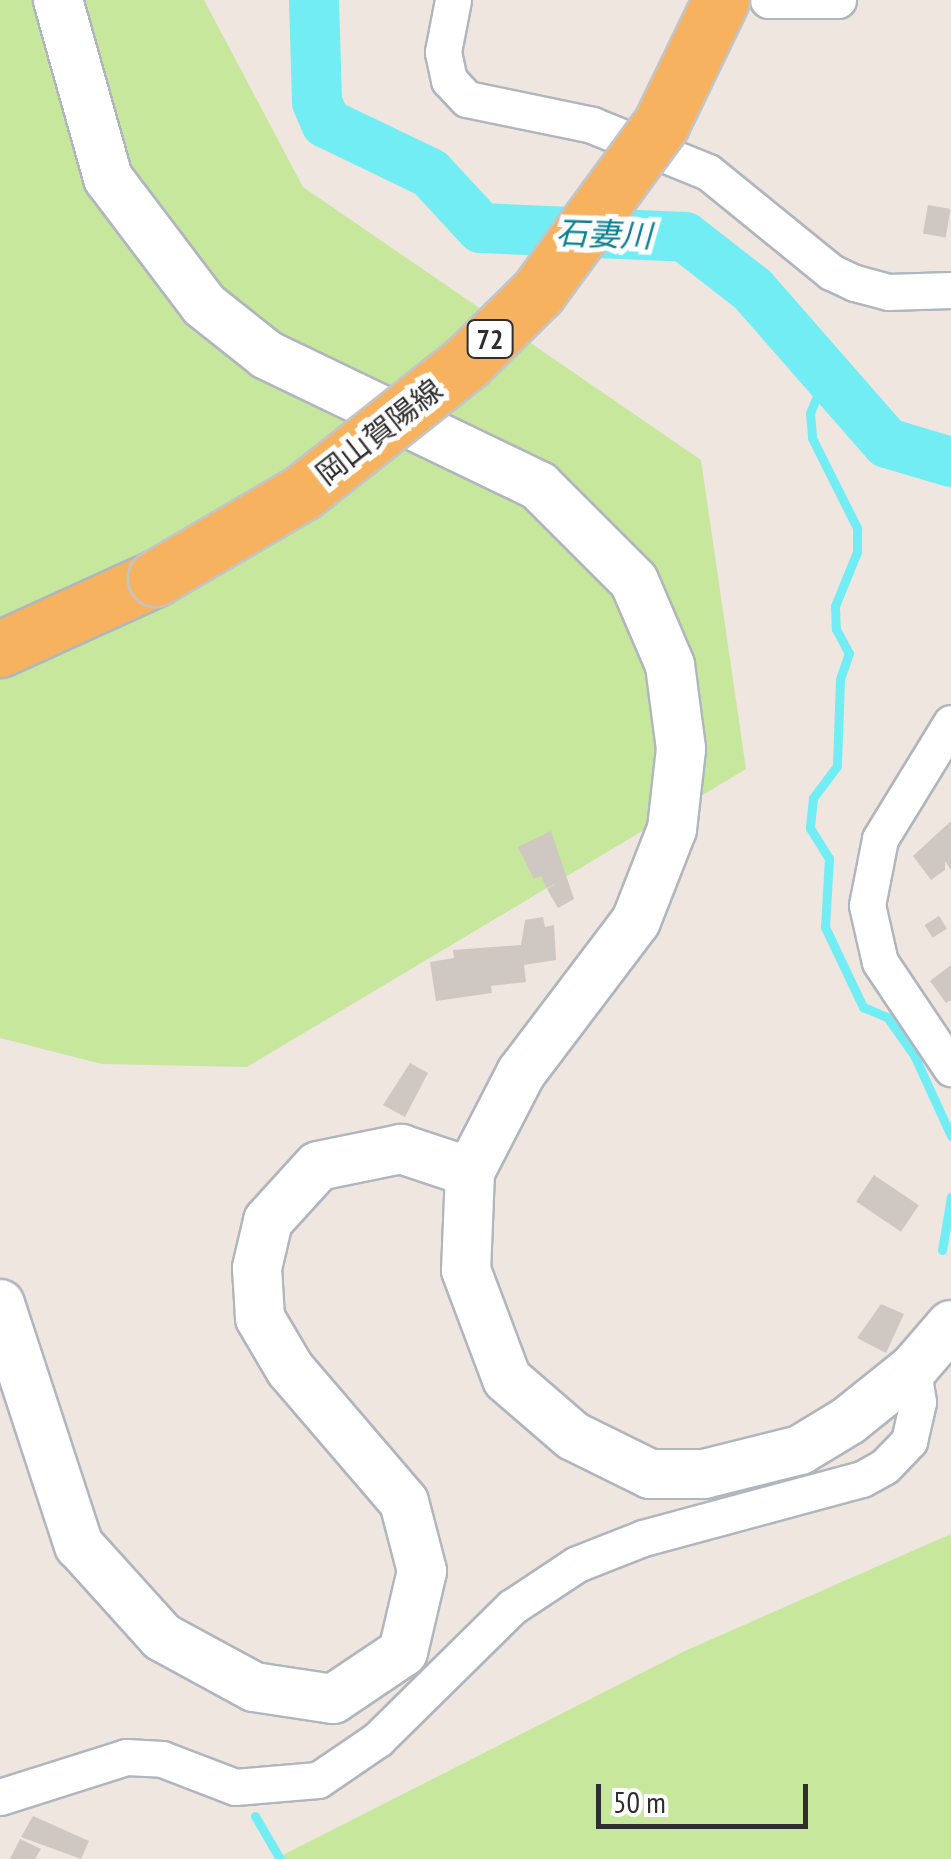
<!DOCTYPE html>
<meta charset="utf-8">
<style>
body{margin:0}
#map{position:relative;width:951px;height:1859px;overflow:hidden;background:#efe6e0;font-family:"PT Sans Narrow","Noto Sans JP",sans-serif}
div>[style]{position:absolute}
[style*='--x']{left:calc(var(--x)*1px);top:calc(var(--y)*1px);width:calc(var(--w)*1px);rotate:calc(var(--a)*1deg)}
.green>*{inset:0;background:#c6e79c}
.stream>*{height:9px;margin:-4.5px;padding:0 4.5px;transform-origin:4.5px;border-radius:4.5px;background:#71edf3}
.river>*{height:50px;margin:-25px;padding:0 25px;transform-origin:25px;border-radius:25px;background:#71edf3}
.building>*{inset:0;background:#cfc7c1;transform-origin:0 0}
.roads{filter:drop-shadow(2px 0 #b0b6be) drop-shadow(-2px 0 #b0b6be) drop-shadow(0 2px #b0b6be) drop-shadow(0 -2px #b0b6be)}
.street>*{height:35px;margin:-17.5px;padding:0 17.5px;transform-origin:17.5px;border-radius:17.5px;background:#fff}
.secondary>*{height:48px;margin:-24px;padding:0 24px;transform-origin:24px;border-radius:24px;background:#fff}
.primary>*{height:55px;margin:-27.5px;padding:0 27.5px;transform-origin:27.5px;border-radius:27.5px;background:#f6b25f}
.bridges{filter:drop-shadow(2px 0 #c4c4c4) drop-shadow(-2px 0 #c4c4c4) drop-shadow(0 2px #c4c4c4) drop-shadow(0 -2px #c4c4c4)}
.primary-bridge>*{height:55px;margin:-27.5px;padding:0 27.5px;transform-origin:27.5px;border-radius:27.5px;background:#f6b25f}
span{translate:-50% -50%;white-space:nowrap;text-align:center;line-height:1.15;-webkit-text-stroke:10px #fff;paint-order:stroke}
.shield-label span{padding:2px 8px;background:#fff;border:2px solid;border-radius:8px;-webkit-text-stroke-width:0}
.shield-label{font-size:28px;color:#2e2e2e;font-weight:700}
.street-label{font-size:30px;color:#2e2e2e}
.water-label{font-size:32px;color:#0a8090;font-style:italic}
.scale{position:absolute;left:596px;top:1784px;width:212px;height:45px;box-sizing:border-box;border:5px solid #2e2e2e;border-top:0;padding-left:12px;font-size:30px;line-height:35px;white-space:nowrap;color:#2e2e2e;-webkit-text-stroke:8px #fff;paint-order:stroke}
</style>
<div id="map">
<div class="green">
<div style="clip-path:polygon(0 0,204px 0,303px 187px,701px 460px,746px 769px,247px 1067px,102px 1064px,0 1038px)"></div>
<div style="clip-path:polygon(951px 1534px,951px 1859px,275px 1859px,687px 1650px)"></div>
</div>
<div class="stream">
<div style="--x:826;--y:374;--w:42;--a:112.3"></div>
<div style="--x:810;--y:413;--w:25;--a:85"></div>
<div style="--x:812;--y:438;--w:101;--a:63.4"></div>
<div style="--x:857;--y:528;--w:24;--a:90"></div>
<div style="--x:857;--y:552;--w:58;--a:112.2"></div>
<div style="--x:835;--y:606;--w:23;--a:88"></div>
<div style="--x:836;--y:629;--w:27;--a:62"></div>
<div style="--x:849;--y:653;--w:28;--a:109"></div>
<div style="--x:840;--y:679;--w:87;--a:92"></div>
<div style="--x:837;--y:766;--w:40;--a:127"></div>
<div style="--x:813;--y:798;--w:30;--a:96"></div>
<div style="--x:810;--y:828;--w:36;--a:58"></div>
<div style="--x:829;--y:858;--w:69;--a:93.3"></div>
<div style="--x:825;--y:927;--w:89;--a:64.6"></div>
<div style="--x:863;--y:1007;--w:26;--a:23"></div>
<div style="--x:887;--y:1017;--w:47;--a:54.6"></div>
<div style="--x:914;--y:1055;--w:89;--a:65.4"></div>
<div style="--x:942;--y:1250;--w:54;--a:-80.4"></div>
<div style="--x:255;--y:1816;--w:50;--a:59.8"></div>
</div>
<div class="river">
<div style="--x:314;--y:0;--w:102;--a:88.3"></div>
<div style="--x:317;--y:102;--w:23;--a:67"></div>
<div style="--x:326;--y:123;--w:115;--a:25.7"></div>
<div style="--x:430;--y:173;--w:75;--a:47.2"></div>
<div style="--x:481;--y:228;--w:204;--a:2.5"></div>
<div style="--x:685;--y:237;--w:86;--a:37.9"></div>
<div style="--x:753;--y:290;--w:203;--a:48.8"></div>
<div style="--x:887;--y:443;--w:67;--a:16.5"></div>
</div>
<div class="building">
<div style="left:928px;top:205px;width:23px;height:29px;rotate:10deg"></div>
<div style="clip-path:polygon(951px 821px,951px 870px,945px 861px,945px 870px,931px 880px,913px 856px)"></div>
<div style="clip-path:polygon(551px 831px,574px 899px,558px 908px,547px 889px,557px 883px,547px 888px,541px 876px,534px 879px,518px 847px)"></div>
<div style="left:939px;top:916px;width:15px;height:17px;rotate:58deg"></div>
<div style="clip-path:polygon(543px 917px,545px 927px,554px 925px,556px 960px,524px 965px,526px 982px,491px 986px,492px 993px,436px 1001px,430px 962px,454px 958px,453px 950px,521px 945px,525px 920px)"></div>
<div style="clip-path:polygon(951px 965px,951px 1000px,946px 1003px,930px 981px)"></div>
<div style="clip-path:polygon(410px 1063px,428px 1073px,405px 1117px,383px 1105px)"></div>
<div style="left:874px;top:1175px;width:54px;height:32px;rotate:34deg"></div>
<div style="clip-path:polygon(881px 1304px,904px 1314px,886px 1353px,857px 1338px)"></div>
<div style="clip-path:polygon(33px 1816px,89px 1841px,81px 1859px,21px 1837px)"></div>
<div style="clip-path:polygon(20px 1839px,41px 1849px,35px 1859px,10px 1859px)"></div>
</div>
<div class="roads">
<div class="street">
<div style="--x:453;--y:0;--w:53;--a:100.9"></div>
<div style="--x:443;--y:52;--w:29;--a:78"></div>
<div style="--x:449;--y:80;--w:26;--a:47"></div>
<div style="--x:467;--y:99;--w:128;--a:11.7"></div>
<div style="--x:592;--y:125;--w:125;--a:22.1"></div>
<div style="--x:708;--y:172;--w:159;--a:39.1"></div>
<div style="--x:831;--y:272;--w:26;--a:25"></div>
<div style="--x:855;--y:283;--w:34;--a:15"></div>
<div style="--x:888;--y:292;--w:63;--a:-1.8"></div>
<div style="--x:768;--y:0;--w:70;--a:0"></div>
<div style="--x:951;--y:723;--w:136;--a:121.5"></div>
<div style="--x:880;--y:839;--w:67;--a:101.1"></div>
<div style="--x:867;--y:905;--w:58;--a:77.2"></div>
<div style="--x:880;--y:962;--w:128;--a:56.2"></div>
<div style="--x:0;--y:1797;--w:132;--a:-17.6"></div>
<div style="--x:126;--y:1757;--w:36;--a:3"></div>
<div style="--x:162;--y:1759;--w:78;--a:21"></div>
<div style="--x:235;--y:1787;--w:83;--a:-4.8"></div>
<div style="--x:318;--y:1780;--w:73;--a:-34.3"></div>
<div style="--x:378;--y:1739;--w:188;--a:-44.6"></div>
<div style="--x:512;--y:1607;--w:78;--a:-33.5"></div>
<div style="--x:577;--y:1564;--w:71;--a:-21.5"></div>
<div style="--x:643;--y:1538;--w:227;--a:-15.1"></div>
<div style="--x:862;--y:1479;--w:26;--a:-29"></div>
<div style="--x:885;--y:1466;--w:35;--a:-46"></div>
<div style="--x:909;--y:1441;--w:40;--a:-77"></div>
<div style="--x:918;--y:1402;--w:33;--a:-99"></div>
</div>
<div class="secondary">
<div style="--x:58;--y:0;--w:185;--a:74.3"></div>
<div style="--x:108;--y:178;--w:159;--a:52.9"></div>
<div style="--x:204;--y:305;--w:80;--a:38.4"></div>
<div style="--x:267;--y:355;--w:302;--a:25.7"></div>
<div style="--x:539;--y:486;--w:134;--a:45"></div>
<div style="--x:634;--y:581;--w:91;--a:66.8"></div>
<div style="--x:670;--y:665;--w:85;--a:82.5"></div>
<div style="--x:681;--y:749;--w:81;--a:96.4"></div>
<div style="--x:672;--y:829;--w:99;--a:111.4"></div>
<div style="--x:636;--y:921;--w:191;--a:127.1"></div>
<div style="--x:521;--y:1073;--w:111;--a:117.3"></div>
<div style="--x:470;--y:1172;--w:98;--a:92.3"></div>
<div style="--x:466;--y:1270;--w:116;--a:69.4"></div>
<div style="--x:507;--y:1379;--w:87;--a:40.8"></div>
<div style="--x:573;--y:1436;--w:86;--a:26.3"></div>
<div style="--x:650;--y:1474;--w:54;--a:0"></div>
<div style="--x:704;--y:1474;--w:99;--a:-14"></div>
<div style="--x:800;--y:1450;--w:56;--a:-31.1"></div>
<div style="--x:848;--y:1421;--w:83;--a:-38.7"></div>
<div style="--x:913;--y:1369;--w:58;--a:-49.2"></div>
<div style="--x:0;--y:1304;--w:254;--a:71.9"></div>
<div style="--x:79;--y:1545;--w:124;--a:47.9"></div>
<div style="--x:162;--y:1637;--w:105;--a:28.5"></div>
<div style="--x:254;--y:1687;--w:80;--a:8.6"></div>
<div style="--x:333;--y:1699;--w:84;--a:-33.9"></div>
<div style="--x:403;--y:1652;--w:83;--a:-76.8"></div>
<div style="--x:422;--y:1571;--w:71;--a:-104.6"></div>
<div style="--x:404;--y:1502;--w:175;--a:-130.6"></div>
<div style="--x:290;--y:1369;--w:59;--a:-120.5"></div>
<div style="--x:260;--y:1318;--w:50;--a:-93.4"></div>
<div style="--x:257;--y:1268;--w:48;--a:-76.8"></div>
<div style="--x:268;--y:1221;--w:74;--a:-47.7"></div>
<div style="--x:318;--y:1166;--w:85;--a:-11.6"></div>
<div style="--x:401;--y:1149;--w:73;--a:18.4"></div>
</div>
<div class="primary">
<div style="--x:0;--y:649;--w:171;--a:-24.5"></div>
</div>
</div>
<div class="bridges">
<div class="primary-bridge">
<div style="--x:156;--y:578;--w:170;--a:-30.3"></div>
<div style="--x:303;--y:492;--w:209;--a:-38.4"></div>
<div style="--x:467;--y:362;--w:100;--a:-44.6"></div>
<div style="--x:538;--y:292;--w:208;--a:-53.8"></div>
<div style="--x:661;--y:124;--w:138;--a:-64.2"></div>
</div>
</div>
<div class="shield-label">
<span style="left:490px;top:339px">72</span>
</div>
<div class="street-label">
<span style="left:379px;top:432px;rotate:-38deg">岡山賀陽線</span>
</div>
<div class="water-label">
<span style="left:604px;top:234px;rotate:2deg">石妻川</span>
</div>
<div class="scale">50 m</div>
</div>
